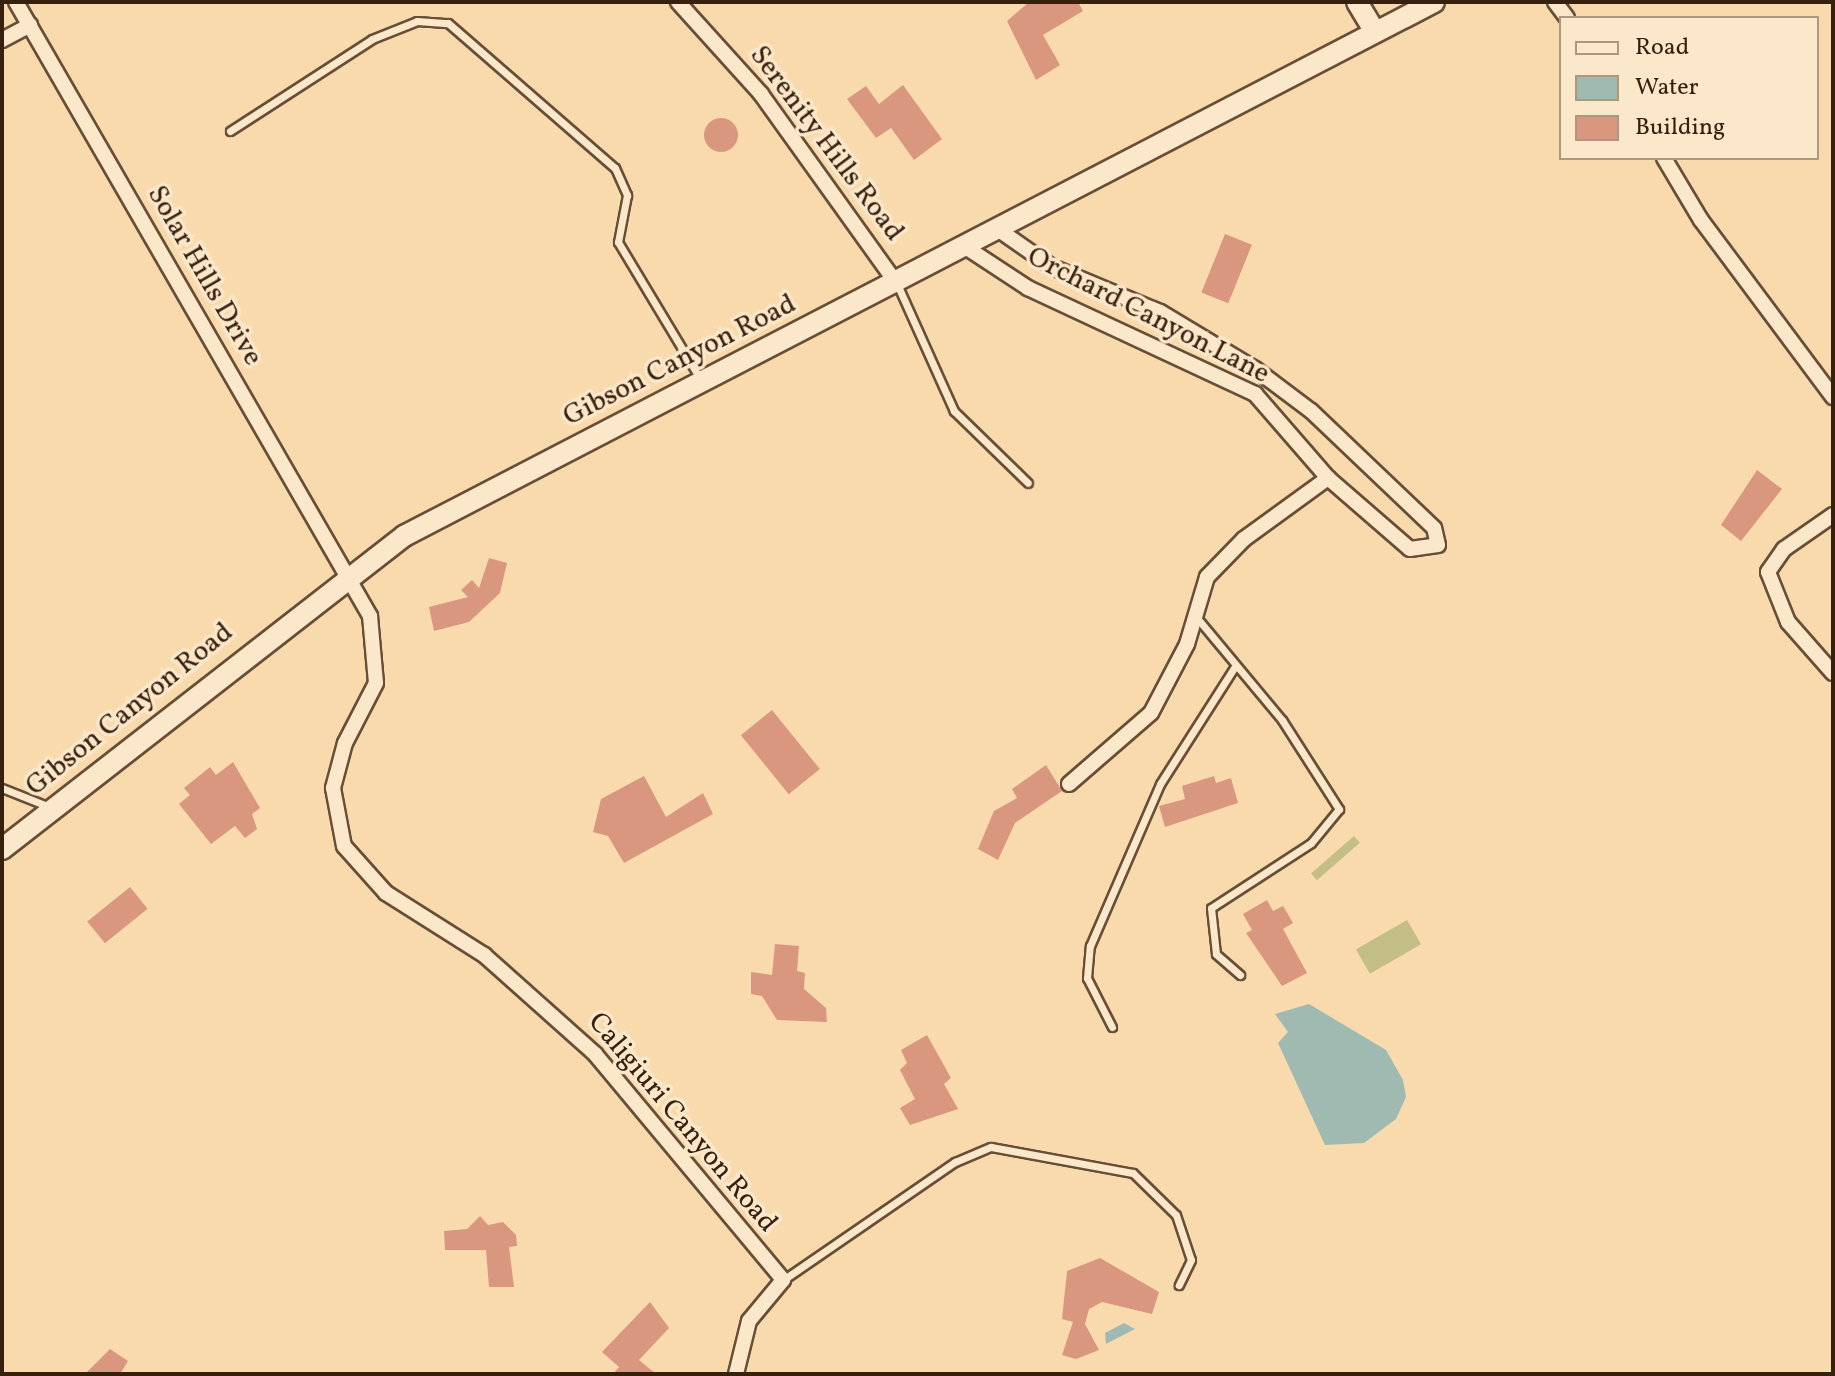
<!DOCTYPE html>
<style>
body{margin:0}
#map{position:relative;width:1835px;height:1376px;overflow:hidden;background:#f9daad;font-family:Vollkorn,serif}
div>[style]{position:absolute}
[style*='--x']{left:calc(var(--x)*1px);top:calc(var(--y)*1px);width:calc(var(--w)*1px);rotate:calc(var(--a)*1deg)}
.green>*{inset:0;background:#c3be86;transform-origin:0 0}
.water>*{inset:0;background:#9fbab1}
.building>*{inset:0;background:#da9780;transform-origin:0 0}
.round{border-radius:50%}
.roads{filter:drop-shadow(2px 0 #684e36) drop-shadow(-2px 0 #684e36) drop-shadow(0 2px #684e36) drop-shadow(0 -2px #684e36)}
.lane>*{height:7px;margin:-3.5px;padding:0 3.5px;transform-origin:3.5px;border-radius:3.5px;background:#fbe7ca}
.street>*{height:14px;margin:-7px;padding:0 7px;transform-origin:7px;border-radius:7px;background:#fbe7ca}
.secondary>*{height:20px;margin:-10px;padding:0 10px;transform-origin:10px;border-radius:10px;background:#fbe7ca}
span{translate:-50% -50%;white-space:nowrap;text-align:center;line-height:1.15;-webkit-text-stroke:7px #fbe7ca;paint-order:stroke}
.street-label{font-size:28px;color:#38200e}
.frame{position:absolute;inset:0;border:4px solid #38200e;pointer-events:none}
.legend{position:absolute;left:1559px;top:16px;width:260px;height:144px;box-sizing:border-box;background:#fbe7ca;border:2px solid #ad977f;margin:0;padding:10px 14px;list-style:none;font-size:24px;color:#38200e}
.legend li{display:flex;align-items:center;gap:16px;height:40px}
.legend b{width:40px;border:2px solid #ad977f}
</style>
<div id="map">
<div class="green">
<div style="left:1354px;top:836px;width:9px;height:57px;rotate:49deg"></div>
<div style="left:1407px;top:920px;width:28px;height:59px;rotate:60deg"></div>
</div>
<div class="water">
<div style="clip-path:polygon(1309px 1004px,1386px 1050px,1403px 1080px,1406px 1097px,1396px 1119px,1364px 1143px,1325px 1145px,1278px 1043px,1288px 1032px,1275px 1014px)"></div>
<div style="clip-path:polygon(1124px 1323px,1135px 1329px,1106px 1344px,1105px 1333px)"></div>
</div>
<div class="building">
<div style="clip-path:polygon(1029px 2px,1078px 2px,1083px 11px,1043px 35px,1060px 65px,1036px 80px,1007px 21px)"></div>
<div style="clip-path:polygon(903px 85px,942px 139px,914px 160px,891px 128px,876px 138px,847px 99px,866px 86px,879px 104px)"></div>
<div class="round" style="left:704px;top:118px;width:34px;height:34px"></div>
<div style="left:1225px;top:234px;width:29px;height:63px;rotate:22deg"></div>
<div style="clip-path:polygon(1757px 470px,1782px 489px,1741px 541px,1721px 525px)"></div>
<div style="clip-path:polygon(489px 558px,507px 563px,500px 593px,469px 622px,434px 631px,429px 607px,468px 597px,461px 590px,472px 580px,479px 588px)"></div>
<div style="left:772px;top:710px;width:76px;height:40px;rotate:51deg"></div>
<div style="clip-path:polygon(233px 762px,260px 808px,252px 814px,257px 829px,245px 838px,235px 826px,211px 844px,179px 804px,190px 795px,184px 788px,210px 767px,216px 775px)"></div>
<div style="clip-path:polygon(1046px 765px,1062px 791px,1015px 823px,998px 860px,978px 849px,994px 811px,1017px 798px,1012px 789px)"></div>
<div style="clip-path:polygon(644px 776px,666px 817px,703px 793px,713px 814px,624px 863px,608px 836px,593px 832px,601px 799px)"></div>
<div style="clip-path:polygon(1214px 776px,1216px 783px,1231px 778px,1238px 803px,1165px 827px,1159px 806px,1185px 799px,1182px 786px)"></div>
<div style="left:130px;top:887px;width:28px;height:55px;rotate:51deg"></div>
<div style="clip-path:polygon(1267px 900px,1273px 911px,1283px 906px,1293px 923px,1283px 929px,1307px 973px,1282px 986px,1246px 933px,1252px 930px,1243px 914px)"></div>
<div style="clip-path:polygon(775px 944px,799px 946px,797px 971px,805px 973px,804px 989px,826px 1008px,827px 1022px,777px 1020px,762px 996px,751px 994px,751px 972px,772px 975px)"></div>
<div style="clip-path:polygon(927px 1035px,951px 1078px,944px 1084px,958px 1109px,910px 1125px,900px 1108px,915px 1099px,900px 1070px,907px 1063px,901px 1050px)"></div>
<div style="clip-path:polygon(480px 1216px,488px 1225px,503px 1222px,516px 1235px,517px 1246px,509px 1247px,514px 1287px,489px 1287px,486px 1250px,445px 1250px,444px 1231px,467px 1229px)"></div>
<div style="clip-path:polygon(1100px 1258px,1159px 1292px,1152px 1314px,1102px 1302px,1089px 1309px,1085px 1324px,1099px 1350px,1076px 1359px,1062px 1355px,1073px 1322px,1062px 1319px,1067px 1271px)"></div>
<div style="clip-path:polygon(650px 1302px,669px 1328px,639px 1360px,656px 1374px,613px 1374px,619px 1367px,602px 1352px)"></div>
<div style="clip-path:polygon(110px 1349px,128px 1361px,120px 1374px,85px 1374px)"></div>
</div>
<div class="roads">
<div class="lane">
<div style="--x:230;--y:131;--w:169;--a:-32.9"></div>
<div style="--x:372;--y:39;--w:48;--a:-21.8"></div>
<div style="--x:417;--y:21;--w:31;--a:4"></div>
<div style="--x:448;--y:23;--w:221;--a:41"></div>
<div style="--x:615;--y:168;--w:30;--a:66"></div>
<div style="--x:627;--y:195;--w:48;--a:100.8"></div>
<div style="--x:618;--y:242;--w:161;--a:59"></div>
<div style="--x:897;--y:284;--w:139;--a:65.8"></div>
<div style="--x:954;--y:411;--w:103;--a:44.2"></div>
<div style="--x:1197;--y:618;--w:133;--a:50.2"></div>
<div style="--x:1282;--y:720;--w:106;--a:57.4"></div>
<div style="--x:1339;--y:809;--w:44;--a:129.5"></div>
<div style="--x:1311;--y:843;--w:119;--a:147"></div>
<div style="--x:1211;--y:908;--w:46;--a:83.8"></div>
<div style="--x:1216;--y:954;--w:32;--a:41"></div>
<div style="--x:2;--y:788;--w:54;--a:21.8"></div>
<div style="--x:1112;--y:1027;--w:55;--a:-117"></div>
<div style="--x:1087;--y:978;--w:32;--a:-85"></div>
<div style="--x:1090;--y:946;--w:176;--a:-66.6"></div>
<div style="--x:1160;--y:784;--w:138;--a:-57.5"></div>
<div style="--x:783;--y:1280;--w:209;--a:-34.5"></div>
<div style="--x:955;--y:1162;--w:39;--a:-23"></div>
<div style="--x:991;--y:1147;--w:144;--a:10.4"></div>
<div style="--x:1133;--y:1173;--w:60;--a:44.3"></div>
<div style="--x:1176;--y:1215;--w:47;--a:71.6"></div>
<div style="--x:1191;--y:1260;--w:28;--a:116"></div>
</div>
<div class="street">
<div style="--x:16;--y:2;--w:709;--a:60.03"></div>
<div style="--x:370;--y:616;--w:67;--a:84.9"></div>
<div style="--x:376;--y:683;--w:68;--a:117.3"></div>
<div style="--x:345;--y:743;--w:47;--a:104.9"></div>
<div style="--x:333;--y:788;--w:59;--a:79.3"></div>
<div style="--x:344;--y:846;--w:63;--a:48.2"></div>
<div style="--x:386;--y:893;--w:116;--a:32.3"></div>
<div style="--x:484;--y:955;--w:149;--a:41.7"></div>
<div style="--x:595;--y:1054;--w:294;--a:50.2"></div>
<div style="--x:783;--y:1280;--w:53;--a:129.7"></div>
<div style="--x:749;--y:1321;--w:55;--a:103.8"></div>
<div style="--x:678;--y:2;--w:124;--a:47.9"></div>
<div style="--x:761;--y:94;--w:234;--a:54.4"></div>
<div style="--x:1555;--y:2;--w:20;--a:53"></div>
<div style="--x:2;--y:40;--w:32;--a:-28"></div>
<div style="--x:1664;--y:158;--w:72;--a:59.2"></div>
<div style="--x:1701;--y:220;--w:221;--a:53.3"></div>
<div style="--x:967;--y:248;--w:73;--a:33.3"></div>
<div style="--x:1028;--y:288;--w:251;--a:25"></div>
<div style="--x:1255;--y:394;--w:111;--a:49"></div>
<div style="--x:1328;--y:478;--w:108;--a:40.9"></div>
<div style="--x:1410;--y:549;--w:28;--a:-8"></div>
<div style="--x:1438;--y:545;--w:17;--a:-103"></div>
<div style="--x:1434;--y:528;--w:170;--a:-136.4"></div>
<div style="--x:1311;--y:411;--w:70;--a:-143.1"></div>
<div style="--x:1255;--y:369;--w:111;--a:-149"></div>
<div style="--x:1160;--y:312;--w:117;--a:-157.4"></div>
<div style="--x:1052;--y:267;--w:65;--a:-145.1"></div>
<div style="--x:1833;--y:515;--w:60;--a:145.2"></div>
<div style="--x:1784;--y:549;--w:28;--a:125"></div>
<div style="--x:1768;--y:572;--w:54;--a:68.2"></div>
<div style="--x:1788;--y:622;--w:68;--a:48.6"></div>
<div style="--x:1069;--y:784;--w:108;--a:-40.9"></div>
<div style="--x:1151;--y:713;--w:78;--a:-62.4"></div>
<div style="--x:1187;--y:644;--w:70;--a:-73.4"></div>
<div style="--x:1207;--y:577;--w:53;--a:-45.8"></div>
<div style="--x:1244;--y:539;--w:104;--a:-36"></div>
</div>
<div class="secondary">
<div style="--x:1357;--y:2;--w:35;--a:59"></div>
<div style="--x:2;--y:849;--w:509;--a:-37.9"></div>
<div style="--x:404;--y:536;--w:1160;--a:-27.4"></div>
</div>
</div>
<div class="street-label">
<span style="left:826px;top:144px;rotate:53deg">Serenity Hills Road</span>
<span style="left:204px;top:276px;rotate:60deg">Solar Hills Drive</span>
<span style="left:1148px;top:316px;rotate:27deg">Orchard Canyon Lane</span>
<span style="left:680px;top:361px;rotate:-27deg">Gibson Canyon Road</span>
<span style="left:130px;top:710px;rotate:-39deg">Gibson Canyon Road</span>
<span style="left:682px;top:1123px;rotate:50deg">Caligiuri Canyon Road</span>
</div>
<div class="frame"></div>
<ul class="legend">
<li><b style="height:10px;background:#fbe7ca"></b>Road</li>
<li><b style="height:22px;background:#9fbab1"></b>Water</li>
<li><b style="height:22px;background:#da9780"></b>Building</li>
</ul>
</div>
